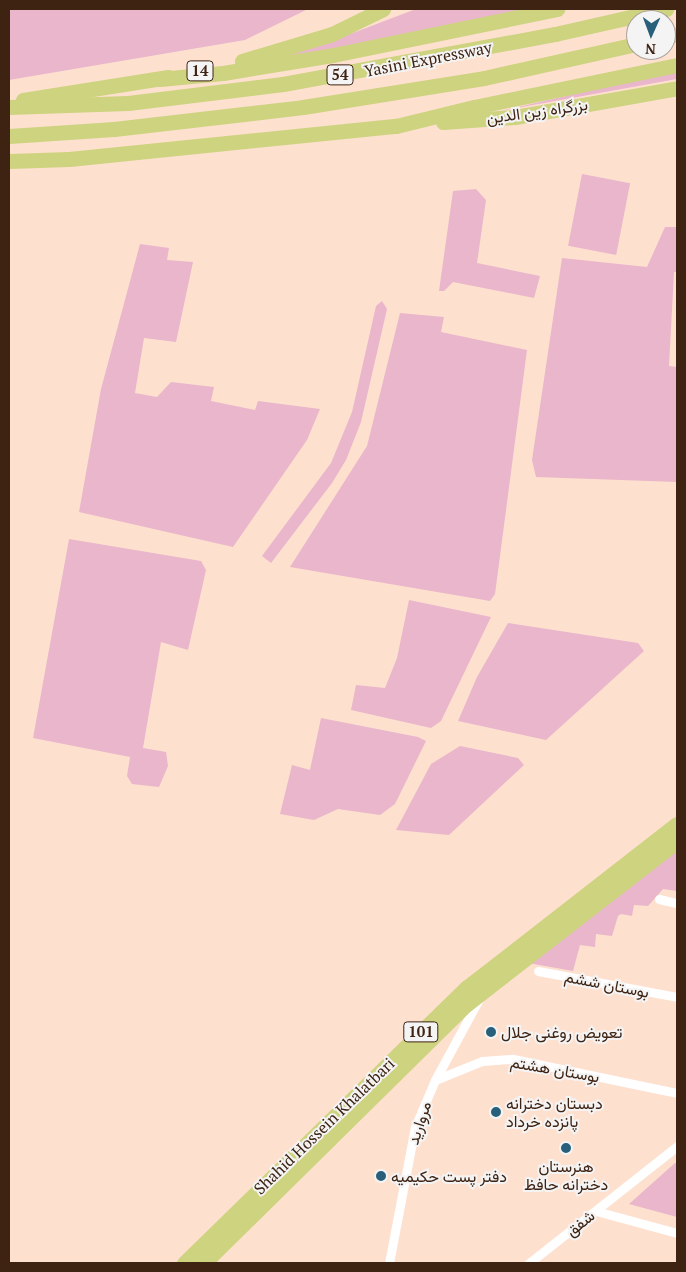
<!DOCTYPE html>
<meta charset="utf-8">
<style>
body{margin:0}
#map{position:relative;width:686px;height:1272px;overflow:hidden;background:#fee0cf;font-family:"PT Serif",Vazirmatn,serif}
div>[style]{position:absolute}
[style*='--x']{left:calc(var(--x)*1px);top:calc(var(--y)*1px);width:calc(var(--w)*1px);rotate:calc(var(--a)*1deg)}
.green>*{inset:0;background:#e9b6cb;transform-origin:0 0}
.street>*{height:9px;margin:-4.5px;padding:0 4.5px;transform-origin:4.5px;border-radius:4.5px;background:#fff}
.highway>*{height:15px;margin:-7.5px;padding:0 7.5px;transform-origin:7.5px;border-radius:7.5px;background:#cdd37f}
.dots>*{width:14px;height:14px;translate:-50% -50%;box-sizing:border-box;border:2px solid #f4f4f4;border-radius:50%}
span{translate:-50% -50%;white-space:nowrap;text-align:center;line-height:1.15;-webkit-text-stroke:4px #f4f4f4;paint-order:stroke}
.shield-label span{padding:1px 4px;background:#f4f4f4;border:1px solid;border-radius:4px;-webkit-text-stroke-width:0}
.shield-label{font-size:15px;color:#3e2312;font-weight:700}
.street-label{font-size:16px;color:#3e2312}
.poi-label{font-size:16px;color:#3e2312}
.left{translate:0 -50%;text-align:left}
.frame{position:absolute;inset:0;border:10px solid #3e2312;pointer-events:none}
.north{position:absolute;left:626px;top:10px;width:50px;height:50px;box-sizing:border-box;background:#f4f4f4;border:1px solid #aba09a;border-radius:50%;rotate:182deg;font-size:14px;font-weight:700;line-height:20px;text-align:center;color:#3e2312}
.north::after{content:'';display:block;margin:auto;width:18px;height:22px;background:#285f7a;clip-path:polygon(50% 0,100% 100%,50% 72%,0 100%)}
</style>
<div id="map">
<div class="green">
<div style="clip-path:polygon(9px 9px,308px 9px,245px 40px,9px 80px)"></div>
<div style="clip-path:polygon(416px 9px,531px 9px,262px 63px,324px 44px)"></div>
<div style="clip-path:polygon(677px 72px,677px 79px,500px 111px,645px 78px)"></div>
<div style="left:582px;top:174px;width:49px;height:73px;rotate:11deg"></div>
<div style="clip-path:polygon(476px 189px,486px 200px,477px 263px,540px 276px,534px 298px,453px 282px,444px 291px,439px 291px,453px 191px)"></div>
<div style="clip-path:polygon(665px 227px,677px 227px,677px 272px,674px 272px,669px 366px,677px 367px,677px 482px,536px 477px,532px 460px,562px 258px,647px 267px)"></div>
<div style="clip-path:polygon(140px 244px,169px 248px,167px 260px,193px 262px,176px 342px,144px 338px,135px 393px,157px 397px,171px 382px,214px 387px,211px 401px,255px 410px,258px 401px,320px 409px,307px 440px,233px 547px,79px 512px,101px 389px)"></div>
<div style="clip-path:polygon(382px 301px,387px 309px,361px 422px,346px 460px,332px 483px,271px 563px,262px 556px,331px 463px,352px 412px,376px 306px)"></div>
<div style="clip-path:polygon(400px 313px,444px 317px,441px 332px,527px 350px,495px 594px,490px 601px,290px 567px,367px 446px)"></div>
<div style="clip-path:polygon(69px 539px,201px 561px,206px 570px,188px 650px,161px 642px,143px 748px,166px 752px,168px 766px,159px 787px,132px 784px,127px 776px,130px 757px,33px 738px)"></div>
<div style="clip-path:polygon(409px 600px,491px 617px,441px 721px,431px 728px,351px 710px,356px 685px,385px 688px,397px 658px)"></div>
<div style="clip-path:polygon(508px 623px,638px 643px,644px 651px,546px 740px,458px 721px,477px 677px)"></div>
<div style="clip-path:polygon(321px 718px,418px 737px,426px 741px,395px 804px,380px 815px,338px 809px,314px 820px,280px 814px,292px 765px,310px 770px)"></div>
<div style="clip-path:polygon(460px 746px,518px 758px,524px 765px,449px 835px,396px 830px,431px 764px)"></div>
<div style="clip-path:polygon(677px 847px,677px 891px,663px 889px,648px 906px,634px 905px,632px 916px,621px 914px,618px 916px,612px 936px,596px 934px,595px 947px,580px 945px,573px 971px,528px 963px)"></div>
<div style="clip-path:polygon(675px 1163px,677px 1163px,677px 1217px,629px 1204px)"></div>
</div>
<div class="street">
<div style="--x:659;--y:899;--w:18;--a:13"></div>
<div style="--x:538;--y:971;--w:141;--a:10.6"></div>
<div style="--x:435;--y:1080;--w:51;--a:-22"></div>
<div style="--x:482;--y:1061;--w:31;--a:-4"></div>
<div style="--x:513;--y:1059;--w:167;--a:11.7"></div>
<div style="--x:596;--y:1211;--w:84;--a:15.2"></div>
<div style="--x:389;--y:1263;--w:138;--a:-79.2"></div>
<div style="--x:415;--y:1127;--w:51;--a:-66.9"></div>
<div style="--x:435;--y:1080;--w:92;--a:-61.5"></div>
<div style="--x:529;--y:1263;--w:189;--a:-38.3"></div>
</div>
<div class="highway">
<div style="--x:666;--y:37;--w:11;--a:-15"></div>
<div style="--x:242;--y:61;--w:94;--a:-16.7"></div>
<div style="--x:332;--y:34;--w:57;--a:-26.1"></div>
<div style="--x:160;--y:79;--w:63;--a:-5.4"></div>
<div style="--x:223;--y:73;--w:111;--a:-9.3"></div>
<div style="--x:333;--y:55;--w:229;--a:-11.6"></div>
<div style="--x:23;--y:100;--w:147;--a:-9"></div>
<div style="--x:9;--y:107;--w:119;--a:-1.9"></div>
<div style="--x:128;--y:103;--w:156;--a:-7"></div>
<div style="--x:283;--y:84;--w:277;--a:-10.4"></div>
<div style="--x:555;--y:34;--w:114;--a:-12.7"></div>
<div style="--x:443;--y:122;--w:72;--a:-4"></div>
<div style="--x:515;--y:117;--w:165;--a:-10.1"></div>
<div style="--x:9;--y:136;--w:105;--a:-3.8"></div>
<div style="--x:114;--y:129;--w:190;--a:-6.6"></div>
<div style="--x:303;--y:107;--w:183;--a:-9.1"></div>
<div style="--x:484;--y:78;--w:156;--a:-12.6"></div>
<div style="--x:9;--y:161;--w:60;--a:-1.9"></div>
<div style="--x:69;--y:159;--w:329;--a:-5.8"></div>
<div style="--x:396;--y:126;--w:80;--a:-13.7"></div>
<div style="--x:474;--y:107;--w:207;--a:-11.7"></div>
<div style="--x:184;--y:1263;--w:394;--a:-44.3"></div>
<div style="--x:466;--y:988;--w:267;--a:-37.9"></div>
<div style="--x:204;--y:1263;--w:369;--a:-44.6"></div>
<div style="--x:467;--y:1004;--w:266;--a:-37.8"></div>
</div>
<div class="dots">
<div style="left:491px;top:1032px;background:#285f7a"></div>
<div style="left:496px;top:1112px;background:#285f7a"></div>
<div style="left:566px;top:1148px;background:#285f7a"></div>
<div style="left:381px;top:1176px;background:#285f7a"></div>
</div>
<div class="shield-label">
<span style="left:200px;top:71px">14</span>
<span style="left:340px;top:75px">54</span>
<span style="left:421px;top:1032px">101</span>
</div>
<div class="street-label">
<span style="left:428px;top:59px;rotate:-11deg">Yasini Expressway</span>
<span style="left:537px;top:111px;rotate:-8deg">بزرگراه زین الدین</span>
<span style="left:607px;top:984px;rotate:11deg">بوستان ششم</span>
<span style="left:555px;top:1069px;rotate:10deg">بوستان هشتم</span>
<span style="left:419px;top:1123px;rotate:-72deg">مروارید</span>
<span style="left:324px;top:1126px;rotate:-44deg">Shahid Hossein Khalatbari</span>
<span style="left:580px;top:1223px;rotate:-38deg">شفق</span>
</div>
<div class="poi-label">
<span class="left" style="left:501px;top:1032px">تعویض روغنی جلال</span>
<span class="left" style="left:506px;top:1112px">دبستان دخترانه<br>پانزده خرداد</span>
<span style="left:566px;top:1175px">هنرستان<br>دخترانه حافظ</span>
<span class="left" style="left:391px;top:1176px">دفتر پست حکیمیه</span>
</div>
<div class="frame"></div>
<div class="north">N</div>
</div>
